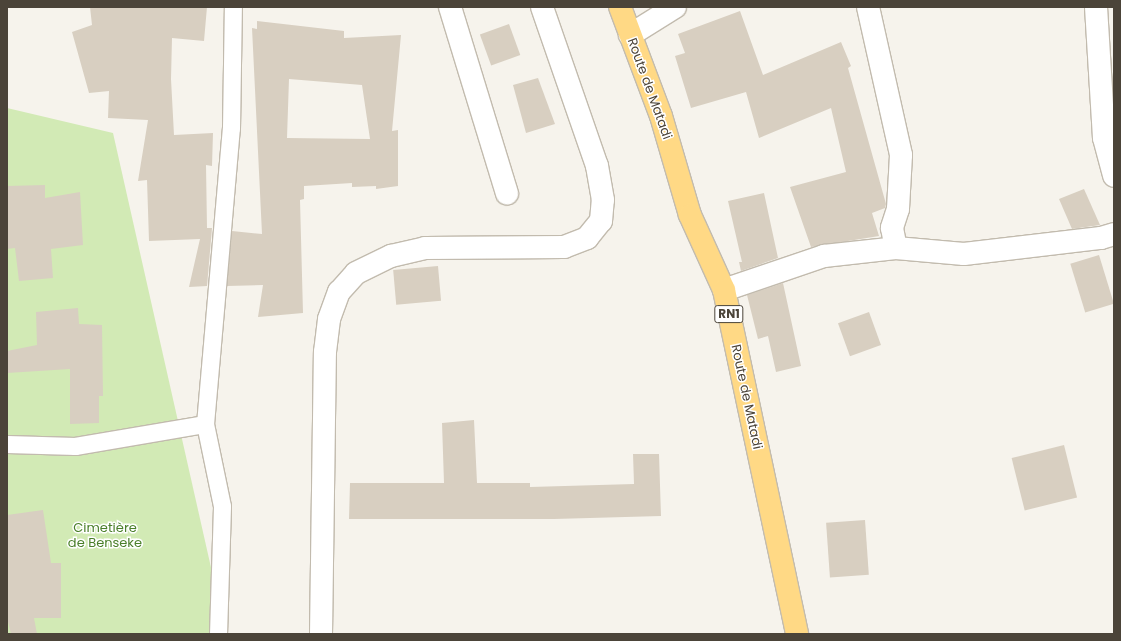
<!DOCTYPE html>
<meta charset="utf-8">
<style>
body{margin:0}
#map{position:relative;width:1121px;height:641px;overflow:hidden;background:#f6f3ec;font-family:Poppins,sans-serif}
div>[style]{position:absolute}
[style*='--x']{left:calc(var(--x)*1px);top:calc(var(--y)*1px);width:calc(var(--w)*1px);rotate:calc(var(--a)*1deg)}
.green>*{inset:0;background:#d2eab5}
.building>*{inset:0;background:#d8cfc1;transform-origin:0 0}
.roads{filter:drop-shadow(1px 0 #c2bbae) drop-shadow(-1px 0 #c2bbae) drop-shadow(0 1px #c2bbae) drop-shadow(0 -1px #c2bbae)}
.service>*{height:17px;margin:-8.5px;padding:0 8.5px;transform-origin:8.5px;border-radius:8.5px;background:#fff}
.minor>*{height:22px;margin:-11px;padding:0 11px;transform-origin:11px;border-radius:11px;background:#fff}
.trunk>*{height:22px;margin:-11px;padding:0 11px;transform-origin:11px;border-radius:11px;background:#ffd985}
span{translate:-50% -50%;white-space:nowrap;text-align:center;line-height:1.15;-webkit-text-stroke:3px #fff;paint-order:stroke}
.shield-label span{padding:1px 3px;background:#fff;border:1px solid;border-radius:3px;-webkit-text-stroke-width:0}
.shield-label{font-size:12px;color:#4b4439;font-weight:700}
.street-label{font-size:13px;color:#4b4439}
.park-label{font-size:13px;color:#4a7f2a}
.frame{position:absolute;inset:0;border:8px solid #4b4439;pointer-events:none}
</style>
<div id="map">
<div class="green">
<div style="clip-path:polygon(7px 108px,113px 133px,226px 634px,7px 634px)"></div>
</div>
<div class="building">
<div style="clip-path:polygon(90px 7px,207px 7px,204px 41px,172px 38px,171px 79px,174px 135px,213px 133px,212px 166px,206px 165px,207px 228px,212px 228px,207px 286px,189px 287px,200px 239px,149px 241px,147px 180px,138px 181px,148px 120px,108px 118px,109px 91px,89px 93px,72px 32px,92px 25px)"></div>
<div style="clip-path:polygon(740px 11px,763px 75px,841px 42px,851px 66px,848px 68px,886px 204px,885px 208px,872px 213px,879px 236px,811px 247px,790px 187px,846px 172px,831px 108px,759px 138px,746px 92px,691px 108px,675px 56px,685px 53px,678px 34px)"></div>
<div style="clip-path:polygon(evenodd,257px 21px,344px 31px,344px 38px,401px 35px,392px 131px,398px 130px,398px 186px,376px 189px,376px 186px,352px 187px,352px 183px,304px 186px,304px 199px,300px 200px,303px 313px,258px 317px,263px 285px,227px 286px,232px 231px,262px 234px,252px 28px,257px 29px,257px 21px,289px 79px,362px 85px,370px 139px,287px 138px,289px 79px)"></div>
<div style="left:509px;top:24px;width:33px;height:31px;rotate:70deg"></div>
<div style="clip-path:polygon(538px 78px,555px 124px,526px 133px,513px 85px)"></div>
<div style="clip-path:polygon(45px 185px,45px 198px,80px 192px,83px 245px,51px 249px,53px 278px,19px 281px,15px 248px,7px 249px,7px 186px)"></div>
<div style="clip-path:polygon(1084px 189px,1100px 225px,1072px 229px,1059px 199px)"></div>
<div style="clip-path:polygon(764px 193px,778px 258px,741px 271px,739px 262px,742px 262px,728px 201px)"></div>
<div style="left:1099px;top:255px;width:51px;height:30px;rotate:73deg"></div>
<div style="left:438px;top:266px;width:35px;height:45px;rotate:85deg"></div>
<div style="clip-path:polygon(783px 283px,801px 366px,776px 372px,768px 336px,758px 339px,747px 295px)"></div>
<div style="clip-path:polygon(78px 308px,79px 324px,102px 325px,103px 396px,99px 396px,99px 423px,70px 424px,70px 369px,7px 373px,7px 351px,37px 345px,36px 312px)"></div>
<div style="left:869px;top:312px;width:35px;height:33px;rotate:70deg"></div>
<div style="clip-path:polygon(474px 420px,477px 483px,530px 483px,530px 487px,634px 484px,633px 454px,659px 454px,661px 516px,554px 519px,349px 519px,350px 483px,444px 483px,442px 423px)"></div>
<div style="left:1064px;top:445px;width:54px;height:54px;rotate:76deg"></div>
<div style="clip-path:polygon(43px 510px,51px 563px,61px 563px,61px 618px,34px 618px,37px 634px,11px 634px,7px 618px,7px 515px)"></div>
<div style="left:865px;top:520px;width:55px;height:39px;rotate:86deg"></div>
</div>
<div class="roads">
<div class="service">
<div style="--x:7;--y:444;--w:68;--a:1.7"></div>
<div style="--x:75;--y:446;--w:132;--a:-9.6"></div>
<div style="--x:218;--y:634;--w:128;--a:-88.2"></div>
<div style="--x:222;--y:506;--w:84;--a:-101.7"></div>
<div style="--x:205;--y:424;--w:297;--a:-85"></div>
<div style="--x:231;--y:128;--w:121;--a:-89.1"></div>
</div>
<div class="minor">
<div style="--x:450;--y:7;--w:195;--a:73"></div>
<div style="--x:868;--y:7;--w:152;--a:77.4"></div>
<div style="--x:901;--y:155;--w:54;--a:93.2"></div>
<div style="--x:898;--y:209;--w:20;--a:108"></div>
<div style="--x:892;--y:228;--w:20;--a:79"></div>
<div style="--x:1096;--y:7;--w:131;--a:86.5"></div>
<div style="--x:1104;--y:138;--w:39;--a:75"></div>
<div style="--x:630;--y:35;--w:53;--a:-31.9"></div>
<div style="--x:724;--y:290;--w:106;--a:-18.8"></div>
<div style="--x:824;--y:256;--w:72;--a:-6.3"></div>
<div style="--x:896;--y:248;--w:68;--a:5"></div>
<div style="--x:964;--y:254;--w:138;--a:-6.7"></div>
<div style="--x:1101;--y:238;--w:14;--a:-17"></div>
<div style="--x:321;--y:634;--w:282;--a:-89.2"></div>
<div style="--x:325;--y:352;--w:33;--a:-83"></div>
<div style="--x:329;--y:319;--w:29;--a:-70"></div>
<div style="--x:339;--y:292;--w:25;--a:-48"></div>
<div style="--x:356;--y:273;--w:39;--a:-26"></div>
<div style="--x:391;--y:256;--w:35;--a:-13"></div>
<div style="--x:425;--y:248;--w:139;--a:-0.4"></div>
<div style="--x:564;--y:247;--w:25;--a:-21"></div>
<div style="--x:587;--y:238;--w:22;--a:-51"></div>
<div style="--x:601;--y:221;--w:21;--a:-85"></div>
<div style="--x:603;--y:200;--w:35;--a:-100"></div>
<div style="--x:597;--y:166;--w:168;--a:-109.1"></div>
</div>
<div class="trunk">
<div style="--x:620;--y:7;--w:116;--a:69.4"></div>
<div style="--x:661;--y:116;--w:103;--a:73.7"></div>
<div style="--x:690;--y:215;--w:82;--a:65.6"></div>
<div style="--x:724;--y:290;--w:352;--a:78"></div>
</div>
</div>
<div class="shield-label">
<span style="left:729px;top:314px">RN1</span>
</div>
<div class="street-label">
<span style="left:649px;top:89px;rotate:70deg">Route de Matadi</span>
<span style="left:746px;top:397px;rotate:78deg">Route de Matadi</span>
</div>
<div class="park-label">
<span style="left:105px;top:536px">Cimetière<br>de Benseke</span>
</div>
<div class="frame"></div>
</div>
